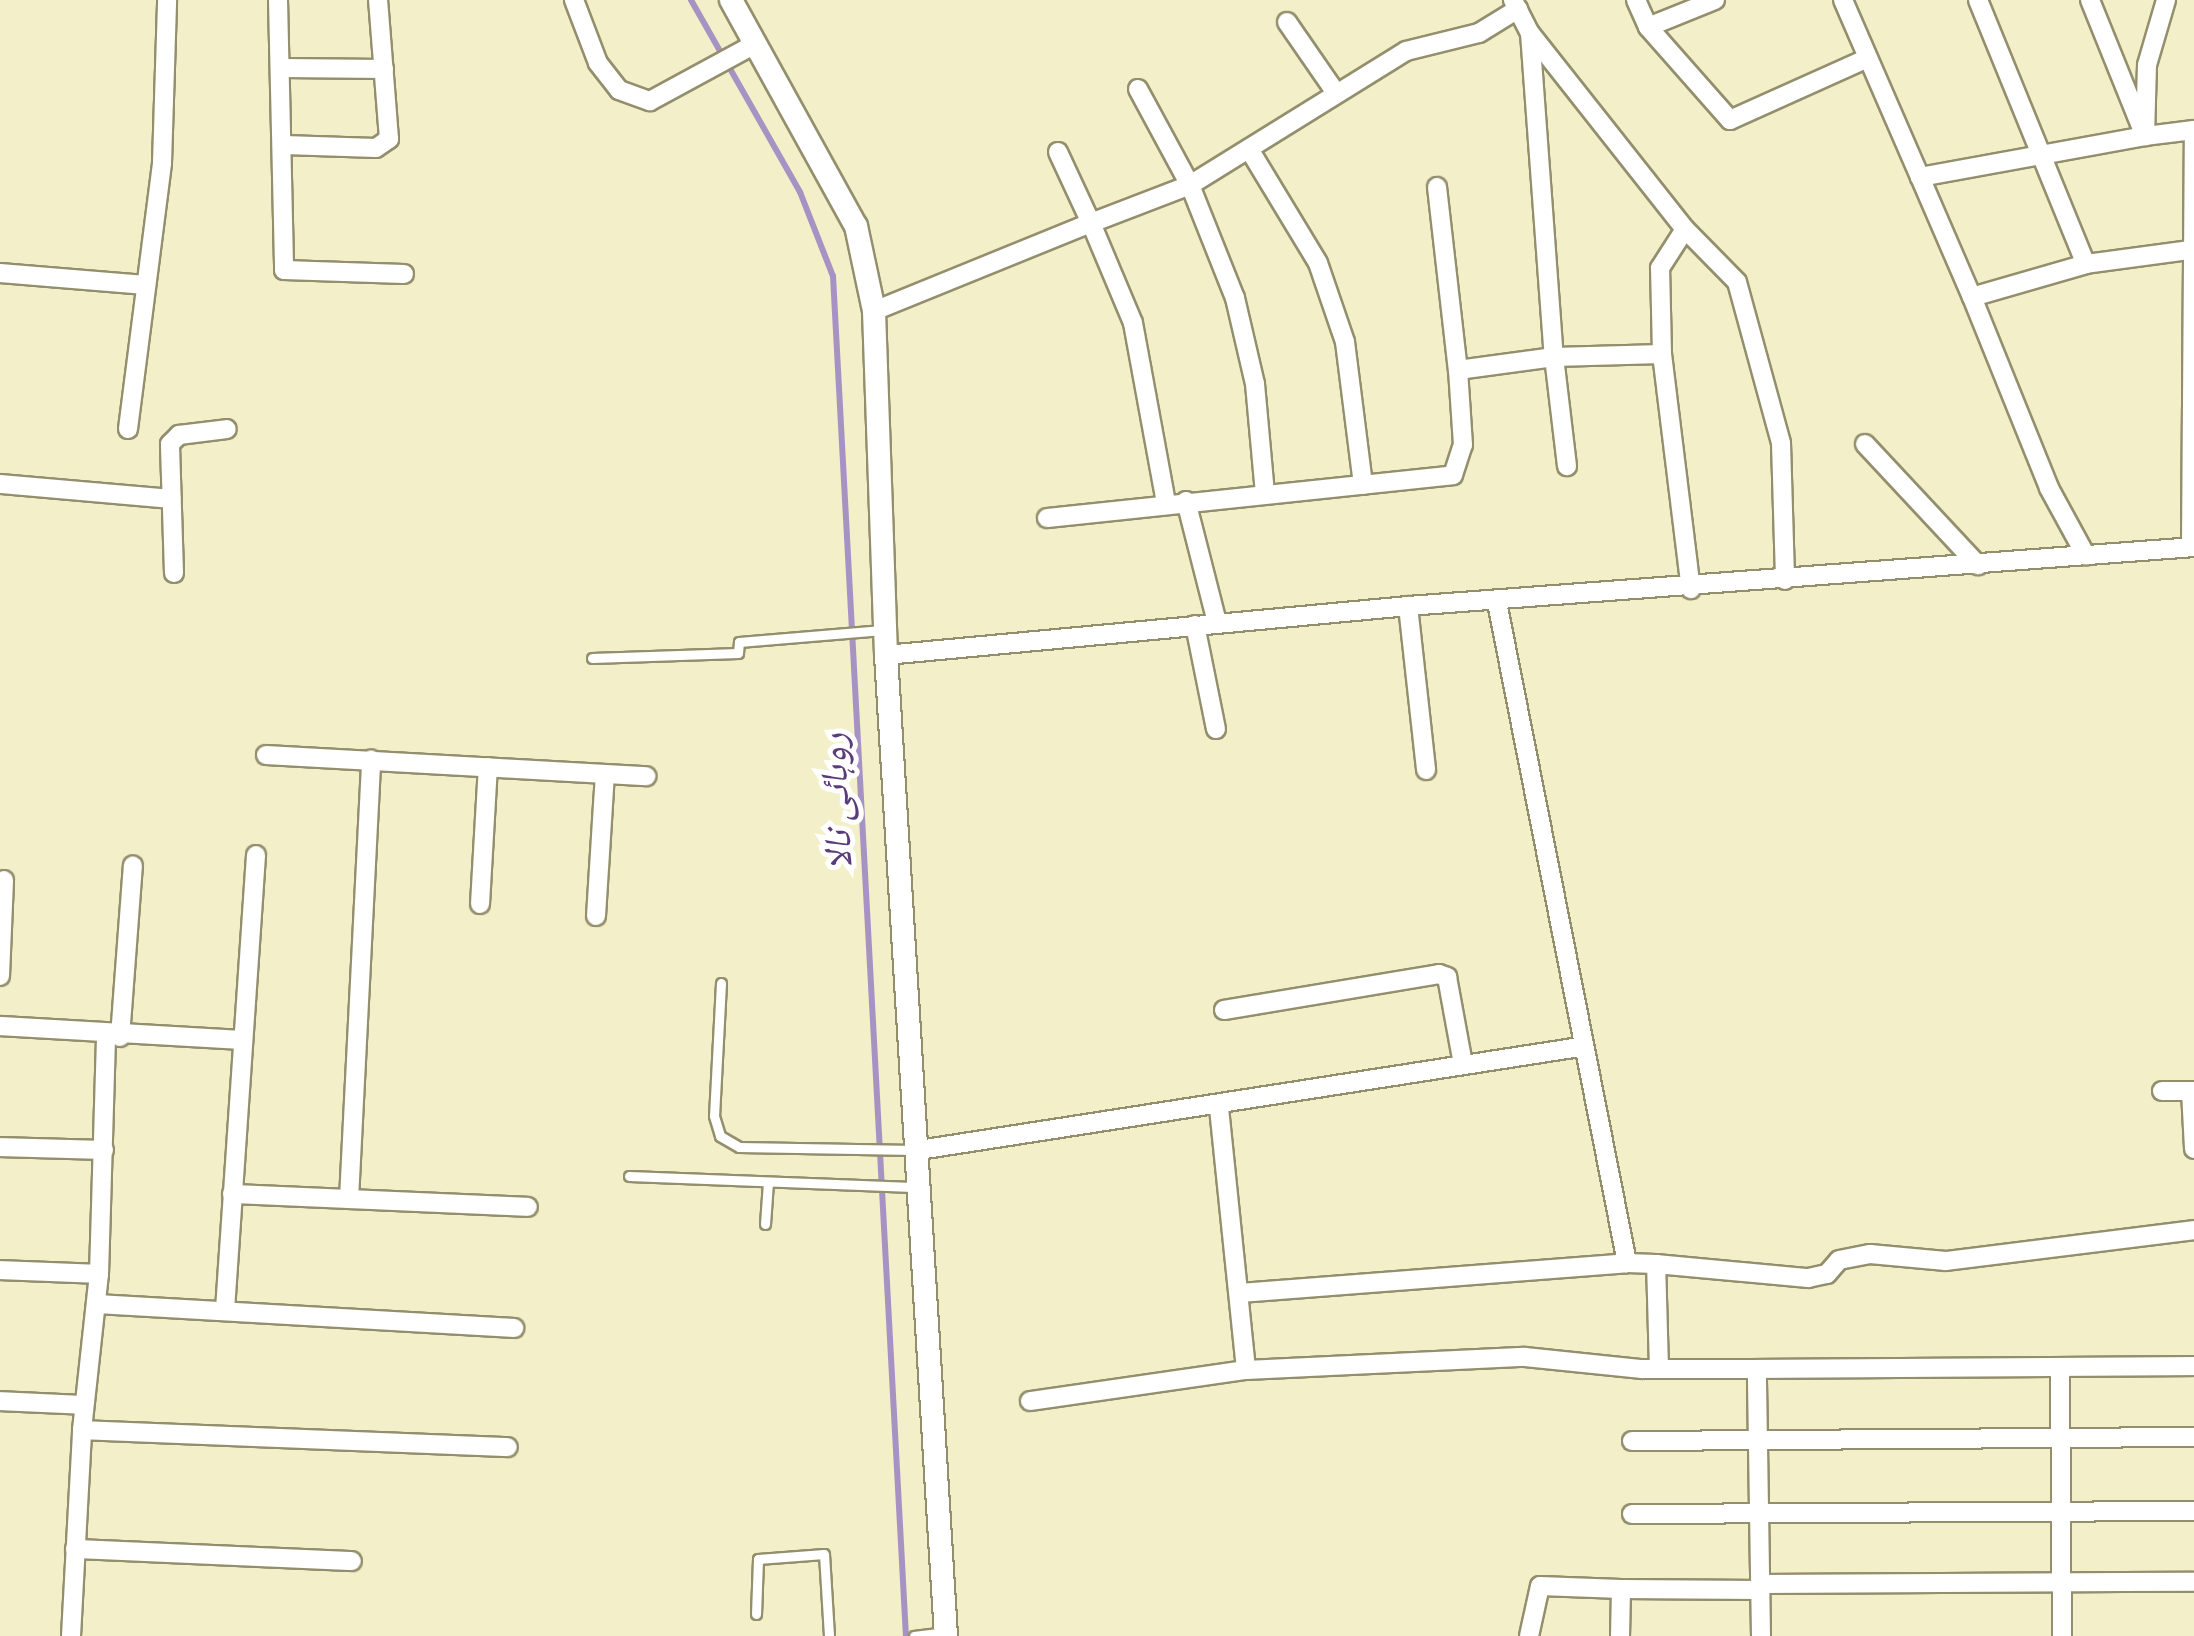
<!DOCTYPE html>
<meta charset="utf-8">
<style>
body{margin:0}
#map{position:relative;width:2194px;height:1636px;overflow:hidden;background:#f2efc9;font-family:"IBM Plex Sans","Noto Naskh Arabic",sans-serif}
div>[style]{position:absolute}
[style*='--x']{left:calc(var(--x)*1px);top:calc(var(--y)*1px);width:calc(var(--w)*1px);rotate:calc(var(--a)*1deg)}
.stream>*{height:6px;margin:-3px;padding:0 3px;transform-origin:3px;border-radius:3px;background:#a793c3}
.roads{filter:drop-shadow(2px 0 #938f6d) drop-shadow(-2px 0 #938f6d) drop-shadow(0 2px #938f6d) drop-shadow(0 -2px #938f6d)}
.lane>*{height:9px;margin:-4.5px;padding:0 4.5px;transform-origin:4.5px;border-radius:4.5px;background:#fff}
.street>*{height:18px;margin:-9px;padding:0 9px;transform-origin:9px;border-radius:9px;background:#fff}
.secondary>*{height:22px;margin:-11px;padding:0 11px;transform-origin:11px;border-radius:11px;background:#fff}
span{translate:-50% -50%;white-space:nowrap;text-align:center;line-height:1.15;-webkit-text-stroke:10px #fff;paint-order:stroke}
.water-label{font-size:38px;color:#593c79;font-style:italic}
</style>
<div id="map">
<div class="stream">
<div style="--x:691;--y:0;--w:221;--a:60.4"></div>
<div style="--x:800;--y:192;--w:90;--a:68.6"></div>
<div style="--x:833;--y:276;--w:1362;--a:86.93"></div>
</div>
<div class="roads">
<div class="lane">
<div style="--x:592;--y:658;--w:146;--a:-2"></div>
<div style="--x:738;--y:653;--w:11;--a:-85"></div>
<div style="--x:739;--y:642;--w:144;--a:-4.8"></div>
<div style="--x:721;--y:983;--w:133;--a:93"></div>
<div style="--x:714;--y:1116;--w:21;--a:73"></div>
<div style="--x:720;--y:1136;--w:22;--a:30"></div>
<div style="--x:739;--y:1147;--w:176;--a:1"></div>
<div style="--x:629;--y:1176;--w:290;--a:2.2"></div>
<div style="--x:765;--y:1224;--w:42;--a:-85.9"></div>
<div style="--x:756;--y:1614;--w:55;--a:-87.9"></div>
<div style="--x:758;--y:1559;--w:66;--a:-4.3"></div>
<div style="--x:824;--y:1554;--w:82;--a:86.5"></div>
<div style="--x:914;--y:1636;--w:32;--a:-7"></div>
</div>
<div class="street">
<div style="--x:278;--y:0;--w:270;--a:88.7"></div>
<div style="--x:284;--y:270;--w:120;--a:1.9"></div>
<div style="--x:574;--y:0;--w:67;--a:69.1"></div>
<div style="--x:598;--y:63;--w:34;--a:52"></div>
<div style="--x:619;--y:90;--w:33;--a:20"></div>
<div style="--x:650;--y:101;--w:119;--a:-28.5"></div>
<div style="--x:1513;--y:0;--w:37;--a:63"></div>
<div style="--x:1530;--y:33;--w:325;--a:85.8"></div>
<div style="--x:1554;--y:357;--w:108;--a:-1.6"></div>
<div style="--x:1662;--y:354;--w:237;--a:83"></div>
<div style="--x:1636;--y:0;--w:30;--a:66"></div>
<div style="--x:1715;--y:0;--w:72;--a:158.1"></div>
<div style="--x:1648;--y:27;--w:124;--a:48.6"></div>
<div style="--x:1730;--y:120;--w:151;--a:-24.2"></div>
<div style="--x:1843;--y:0;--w:193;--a:66.5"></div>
<div style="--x:1920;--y:177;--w:229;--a:-10.3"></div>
<div style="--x:2145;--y:136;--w:71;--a:-88.4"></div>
<div style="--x:2147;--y:65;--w:68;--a:-73.7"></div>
<div style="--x:1978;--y:0;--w:285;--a:67.8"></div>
<div style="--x:2086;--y:264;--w:104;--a:-7.7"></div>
<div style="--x:2090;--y:0;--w:147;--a:68"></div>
<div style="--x:2145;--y:136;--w:48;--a:-7.1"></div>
<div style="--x:1287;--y:22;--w:86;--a:55.4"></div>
<div style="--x:1530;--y:33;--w:250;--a:51.7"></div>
<div style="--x:1685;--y:229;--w:74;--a:45.5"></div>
<div style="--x:1737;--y:282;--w:167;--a:74.7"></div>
<div style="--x:1781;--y:443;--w:137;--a:88.3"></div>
<div style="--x:283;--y:68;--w:101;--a:0.6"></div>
<div style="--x:1138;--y:89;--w:109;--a:61.6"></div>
<div style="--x:1190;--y:185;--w:122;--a:68.3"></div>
<div style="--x:1235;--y:298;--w:88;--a:76.9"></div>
<div style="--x:1255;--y:384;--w:110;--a:84.8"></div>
<div style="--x:284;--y:145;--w:92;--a:1.9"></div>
<div style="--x:376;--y:148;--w:16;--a:-35"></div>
<div style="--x:389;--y:139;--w:139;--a:-94.5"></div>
<div style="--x:1249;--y:149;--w:133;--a:58.8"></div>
<div style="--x:1318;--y:263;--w:83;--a:71.1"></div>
<div style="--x:1345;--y:342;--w:144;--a:82.8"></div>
<div style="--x:1058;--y:152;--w:78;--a:65.1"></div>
<div style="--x:1091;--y:223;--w:106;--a:-21"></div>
<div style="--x:1190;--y:185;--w:254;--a:-31.8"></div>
<div style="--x:1406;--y:51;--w:75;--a:-13.9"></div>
<div style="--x:1479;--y:33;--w:46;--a:-31.6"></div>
<div style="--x:1920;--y:177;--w:131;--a:66.6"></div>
<div style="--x:1972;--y:297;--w:119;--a:-16.1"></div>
<div style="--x:1437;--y:187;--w:184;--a:83.5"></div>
<div style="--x:1458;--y:370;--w:97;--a:-7.7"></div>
<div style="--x:1554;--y:357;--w:110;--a:83.2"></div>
<div style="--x:0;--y:273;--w:146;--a:4.7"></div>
<div style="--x:1972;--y:297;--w:206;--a:68"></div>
<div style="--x:2049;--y:488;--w:77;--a:61.4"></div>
<div style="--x:874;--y:311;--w:234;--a:-22.1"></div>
<div style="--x:1091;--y:223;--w:108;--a:67.2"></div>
<div style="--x:1133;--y:323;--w:183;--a:79.6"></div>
<div style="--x:1662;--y:354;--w:86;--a:-91.3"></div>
<div style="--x:1660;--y:268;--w:46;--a:-57.3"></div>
<div style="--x:128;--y:429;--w:268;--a:-82.7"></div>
<div style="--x:162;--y:163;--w:163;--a:-88.2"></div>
<div style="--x:1865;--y:444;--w:166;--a:47"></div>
<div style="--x:0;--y:484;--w:172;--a:5"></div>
<div style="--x:1186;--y:501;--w:126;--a:75.7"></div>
<div style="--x:1047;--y:518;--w:408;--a:-6"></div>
<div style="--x:1453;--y:475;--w:32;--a:-72"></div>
<div style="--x:1463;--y:445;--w:75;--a:-93.8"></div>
<div style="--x:2191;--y:547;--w:417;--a:-89.6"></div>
<div style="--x:174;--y:573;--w:129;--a:-91.8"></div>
<div style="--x:170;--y:444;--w:13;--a:-45"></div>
<div style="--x:179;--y:435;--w:48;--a:-7.1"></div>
<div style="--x:1497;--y:602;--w:674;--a:78.87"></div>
<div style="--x:1627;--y:1263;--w:29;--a:2"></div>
<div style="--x:1408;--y:606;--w:165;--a:83.7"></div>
<div style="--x:1195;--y:625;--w:106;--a:78.6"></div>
<div style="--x:886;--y:655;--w:524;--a:-5.36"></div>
<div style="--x:1408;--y:606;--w:788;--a:-4.29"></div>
<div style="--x:266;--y:755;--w:381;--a:3.2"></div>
<div style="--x:480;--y:904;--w:137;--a:-86.7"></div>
<div style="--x:596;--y:916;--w:142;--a:-86.4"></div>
<div style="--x:0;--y:976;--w:96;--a:-87.6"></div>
<div style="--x:1224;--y:1010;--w:218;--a:-9.5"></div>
<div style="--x:1439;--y:974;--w:9;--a:21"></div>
<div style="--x:1447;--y:977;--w:88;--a:79.6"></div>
<div style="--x:0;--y:1026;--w:242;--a:3.3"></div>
<div style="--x:120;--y:1037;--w:172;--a:-85.7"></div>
<div style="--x:2162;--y:1091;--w:32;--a:0"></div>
<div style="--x:2191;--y:1091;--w:58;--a:87"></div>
<div style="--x:1219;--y:1108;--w:263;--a:84.1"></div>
<div style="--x:0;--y:1147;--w:104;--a:1.7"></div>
<div style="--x:919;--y:1150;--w:669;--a:-8.86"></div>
<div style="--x:232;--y:1194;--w:296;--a:2.5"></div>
<div style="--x:349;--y:1199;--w:440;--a:-87.1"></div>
<div style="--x:0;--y:1270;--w:99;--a:2.3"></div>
<div style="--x:1240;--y:1293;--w:388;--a:-4.4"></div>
<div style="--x:97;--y:1304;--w:418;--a:3.3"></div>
<div style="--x:225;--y:1310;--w:456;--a:-86.1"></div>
<div style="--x:2060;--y:1367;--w:269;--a:89.6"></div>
<div style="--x:1659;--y:1369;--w:105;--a:-91.6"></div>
<div style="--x:1656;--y:1264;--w:153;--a:5.3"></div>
<div style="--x:1808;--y:1278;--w:19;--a:-12"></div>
<div style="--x:1827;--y:1274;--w:18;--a:-49"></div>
<div style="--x:1839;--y:1260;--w:32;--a:-11"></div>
<div style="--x:1870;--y:1254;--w:76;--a:5.3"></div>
<div style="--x:1946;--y:1261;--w:250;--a:-7.1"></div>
<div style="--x:0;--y:1401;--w:84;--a:2.7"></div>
<div style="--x:1030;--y:1401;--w:218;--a:-8.2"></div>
<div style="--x:1246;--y:1370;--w:279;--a:-2.7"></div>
<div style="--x:1525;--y:1357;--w:118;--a:5.9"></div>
<div style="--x:1642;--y:1369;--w:115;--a:0"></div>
<div style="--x:82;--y:1430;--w:426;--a:2.3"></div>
<div style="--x:1632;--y:1441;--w:562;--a:-0.41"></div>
<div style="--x:1632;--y:1514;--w:562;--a:-0.31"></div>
<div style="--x:75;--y:1549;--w:277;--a:2.5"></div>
<div style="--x:1760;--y:1584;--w:434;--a:-0.3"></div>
<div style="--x:1621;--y:1589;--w:139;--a:0.4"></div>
<div style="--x:71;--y:1636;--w:206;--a:-86.9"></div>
<div style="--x:82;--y:1430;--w:157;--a:-83.8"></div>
<div style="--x:99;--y:1274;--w:237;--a:-88.3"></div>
<div style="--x:1529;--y:1636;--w:51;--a:-77.6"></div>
<div style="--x:1540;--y:1586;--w:81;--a:2.1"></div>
<div style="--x:1621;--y:1589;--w:47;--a:91.2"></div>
<div style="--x:1761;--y:1636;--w:267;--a:-90.9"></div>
<div style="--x:1757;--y:1369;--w:437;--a:-0.4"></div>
</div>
<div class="secondary">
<div style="--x:731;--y:0;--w:258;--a:61.1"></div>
<div style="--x:856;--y:226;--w:87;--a:78"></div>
<div style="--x:874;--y:311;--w:344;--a:88"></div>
<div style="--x:886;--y:655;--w:983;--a:86.5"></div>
</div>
</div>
<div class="water-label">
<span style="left:834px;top:802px;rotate:-93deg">روہائی نالا</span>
</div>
</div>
